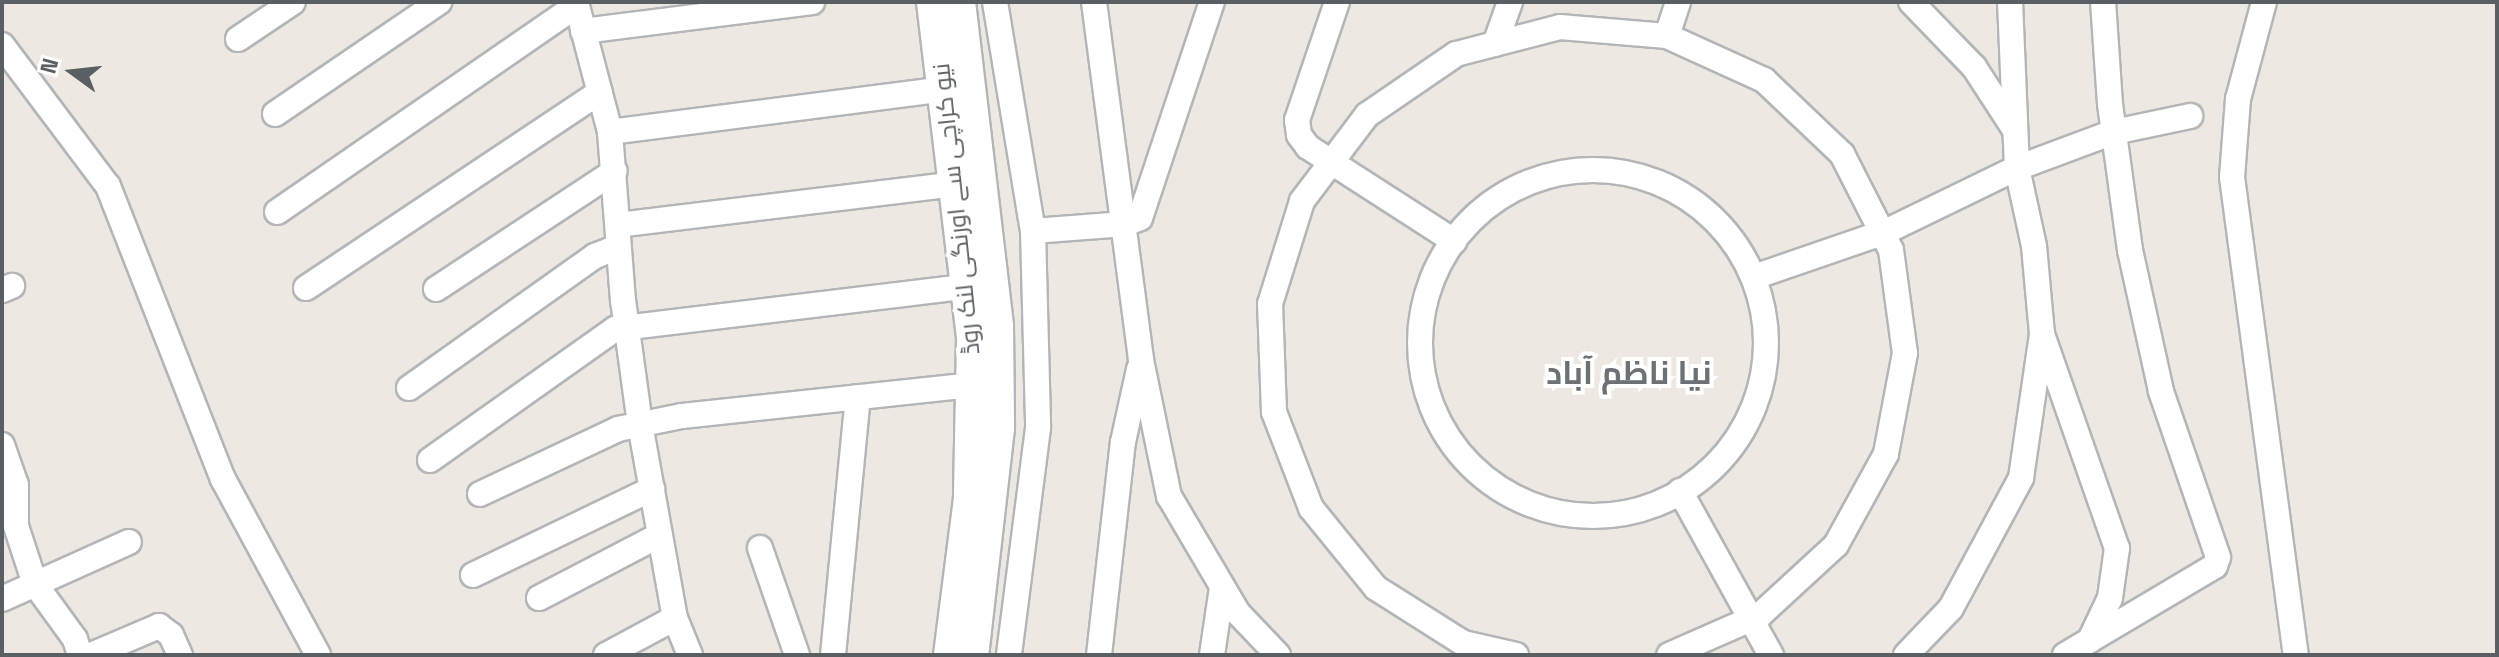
<!DOCTYPE html>
<meta charset="utf-8">
<style>
body{margin:0}
#map{position:relative;width:2499px;height:657px;overflow:hidden;background:#ede8e1;font-family:"Space Grotesk",Cairo,sans-serif}
div>[style]{position:absolute}
[style*='--x']{left:calc(var(--x)*1px);top:calc(var(--y)*1px);width:calc(var(--w)*1px);rotate:calc(var(--a)*1deg)}
.roads{filter:drop-shadow(2px 0 #b2b6b9) drop-shadow(-2px 0 #b2b6b9) drop-shadow(0 2px #b2b6b9) drop-shadow(0 -2px #b2b6b9)}
.minor>*{height:24px;margin:-12px;padding:0 12px;transform-origin:12px;border-radius:12px;background:#fff}
.minor>.ring{margin:-12px;padding:0;box-sizing:content-box;background:none;border:24px solid #fff;border-radius:50%}
.tertiary>*{height:30px;margin:-15px;padding:0 15px;transform-origin:15px;border-radius:15px;background:#fff}
span{translate:-50% -50%;white-space:nowrap;text-align:center;line-height:1.15;-webkit-text-stroke:8px #fff;paint-order:stroke}
.street-label{font-size:24px;color:#5a5f63}
.district-label{font-size:32px;color:#6b7175;font-weight:700}
.frame{position:absolute;inset:0;border:4px solid #5a5f63;pointer-events:none}
.north{position:absolute;left:32px;top:32px;width:80px;height:80px;-webkit-text-stroke:6px #fff;paint-order:stroke;rotate:285deg;font-size:22px;font-weight:700;line-height:32px;text-align:center;color:#5a5f63}
.north::after{content:'';display:block;margin:auto;width:28px;height:36px;background:#5a5f63;clip-path:polygon(50% 0,100% 100%,50% 72%,0 100%)}
</style>
<div id="map">
<div class="roads">
<div class="minor">
<div style="--x:576;--y:2;--w:134;--a:75.3"></div>
<div style="--x:610;--y:132;--w:169;--a:85.6"></div>
<div style="--x:623;--y:300;--w:125;--a:82.2"></div>
<div style="--x:640;--y:424;--w:197;--a:79.8"></div>
<div style="--x:675;--y:618;--w:40;--a:68"></div>
<div style="--x:995;--y:2;--w:232;--a:80.6"></div>
<div style="--x:1033;--y:231;--w:197;--a:88.5"></div>
<div style="--x:1038;--y:428;--w:229;--a:97.3"></div>
<div style="--x:1094;--y:2;--w:361;--a:82.5"></div>
<div style="--x:1141;--y:360;--w:139;--a:78.4"></div>
<div style="--x:1169;--y:496;--w:136;--a:59.5"></div>
<div style="--x:1238;--y:613;--w:58;--a:46.4"></div>
<div style="--x:1337;--y:2;--w:125;--a:108.7"></div>
<div style="--x:1297;--y:120;--w:15;--a:82"></div>
<div style="--x:1299;--y:135;--w:15;--a:53"></div>
<div style="--x:1308;--y:147;--w:174;--a:32.8"></div>
<div style="--x:1911;--y:2;--w:91;--a:45.9"></div>
<div style="--x:1974;--y:67;--w:75;--a:56.9"></div>
<div style="--x:2264;--y:2;--w:100;--a:105"></div>
<div style="--x:2238;--y:99;--w:78;--a:94.4"></div>
<div style="--x:2232;--y:177;--w:482;--a:82.4"></div>
<div style="--x:583;--y:31;--w:231;--a:-7.2"></div>
<div style="--x:1667;--y:36;--w:36;--a:-72"></div>
<div style="--x:238;--y:39;--w:66;--a:-33.9"></div>
<div style="--x:1495;--y:44;--w:45;--a:-70.3"></div>
<div style="--x:2;--y:45;--w:176;--a:53.1"></div>
<div style="--x:108;--y:186;--w:315;--a:68.6"></div>
<div style="--x:223;--y:479;--w:200;--a:61.6"></div>
<div style="--x:275;--y:114;--w:199;--a:-34.3"></div>
<div style="--x:610;--y:132;--w:338;--a:-7.3"></div>
<div class="ring" style="left:1420px;top:170px;width:322px;height:322px"></div>
<div style="--x:277;--y:212;--w:364;--a:-34.6"></div>
<div style="--x:618;--y:225;--w:340;--a:-6.9"></div>
<div style="--x:1033;--y:231;--w:92;--a:-4.4"></div>
<div style="--x:1125;--y:224;--w:16;--a:-22"></div>
<div style="--x:1140;--y:218;--w:228;--a:-71.6"></div>
<div style="--x:1754;--y:277;--w:139;--a:-19"></div>
<div style="--x:1885;--y:232;--w:147;--a:-25.9"></div>
<div style="--x:2017;--y:168;--w:103;--a:-20.4"></div>
<div style="--x:2114;--y:132;--w:78;--a:-11.9"></div>
<div style="--x:306;--y:288;--w:353;--a:-33.7"></div>
<div style="--x:436;--y:289;--w:214;--a:-33.4"></div>
<div style="--x:2;--y:290;--w:11;--a:-22"></div>
<div style="--x:2043;--y:337;--w:224;--a:70.7"></div>
<div style="--x:2117;--y:548;--w:50;--a:98"></div>
<div style="--x:2110;--y:598;--w:47;--a:115.5"></div>
<div style="--x:409;--y:388;--w:228;--a:-35.4"></div>
<div style="--x:595;--y:256;--w:24;--a:-22"></div>
<div style="--x:2;--y:445;--w:42;--a:70.7"></div>
<div style="--x:16;--y:485;--w:41;--a:90"></div>
<div style="--x:16;--y:526;--w:61;--a:71.9"></div>
<div style="--x:35;--y:584;--w:68;--a:54"></div>
<div style="--x:75;--y:639;--w:17;--a:73"></div>
<div style="--x:430;--y:460;--w:227;--a:-35.3"></div>
<div style="--x:615;--y:329;--w:356;--a:-6.9"></div>
<div style="--x:1680;--y:491;--w:188;--a:61"></div>
<div style="--x:480;--y:494;--w:153;--a:-25.2"></div>
<div style="--x:618;--y:429;--w:65;--a:-11.5"></div>
<div style="--x:682;--y:416;--w:293;--a:-6.1"></div>
<div style="--x:760;--y:548;--w:113;--a:70.9"></div>
<div style="--x:473;--y:575;--w:199;--a:-25.7"></div>
<div style="--x:539;--y:598;--w:136;--a:-27.5"></div>
<div style="--x:2;--y:599;--w:139;--a:-24.2"></div>
<div style="--x:91;--y:655;--w:74;--a:-23.1"></div>
<div style="--x:159;--y:626;--w:15;--a:37"></div>
<div style="--x:171;--y:635;--w:22;--a:66"></div>
<div style="--x:606;--y:655;--w:78;--a:-28.2"></div>
<div style="--x:833;--y:655;--w:259;--a:-84.5"></div>
<div style="--x:1099;--y:655;--w:214;--a:-83.6"></div>
<div style="--x:1123;--y:442;--w:75;--a:-77.6"></div>
<div style="--x:1212;--y:655;--w:69;--a:-81.6"></div>
<div style="--x:1516;--y:655;--w:54;--a:-167.2"></div>
<div style="--x:1463;--y:643;--w:103;--a:-147.7"></div>
<div style="--x:1376;--y:588;--w:103;--a:-129.1"></div>
<div style="--x:1311;--y:508;--w:103;--a:-111.1"></div>
<div style="--x:1274;--y:412;--w:108;--a:-92.1"></div>
<div style="--x:1270;--y:304;--w:108;--a:-72.7"></div>
<div style="--x:1302;--y:201;--w:108;--a:-52.9"></div>
<div style="--x:1367;--y:115;--w:108;--a:-34.4"></div>
<div style="--x:1456;--y:54;--w:107;--a:-14.6"></div>
<div style="--x:1560;--y:27;--w:107;--a:4.8"></div>
<div style="--x:1667;--y:36;--w:107;--a:24.4"></div>
<div style="--x:1764;--y:80;--w:108;--a:43.5"></div>
<div style="--x:1842;--y:154;--w:108;--a:63"></div>
<div style="--x:1891;--y:250;--w:104;--a:82.3"></div>
<div style="--x:1905;--y:353;--w:103;--a:100.7"></div>
<div style="--x:1886;--y:454;--w:104;--a:118.8"></div>
<div style="--x:1836;--y:545;--w:103;--a:137.4"></div>
<div style="--x:1760;--y:615;--w:99;--a:156.3"></div>
<div style="--x:1906;--y:655;--w:65;--a:-46.2"></div>
<div style="--x:1951;--y:608;--w:148;--a:-61.7"></div>
<div style="--x:2021;--y:478;--w:146;--a:-81.7"></div>
<div style="--x:2042;--y:334;--w:88;--a:-95.2"></div>
<div style="--x:2034;--y:246;--w:80;--a:-102.3"></div>
<div style="--x:2017;--y:168;--w:166;--a:-92.4"></div>
<div style="--x:2065;--y:655;--w:174;--a:-30.7"></div>
<div style="--x:2215;--y:566;--w:9;--a:-72"></div>
<div style="--x:2218;--y:557;--w:176;--a:-109"></div>
<div style="--x:2161;--y:391;--w:144;--a:-102.4"></div>
<div style="--x:2130;--y:250;--w:147;--a:-97.8"></div>
<div style="--x:2110;--y:104;--w:102;--a:-93.9"></div>
</div>
<div class="tertiary">
<div style="--x:932;--y:2;--w:338;--a:83.2"></div>
<div style="--x:972;--y:338;--w:161;--a:91.1"></div>
<div style="--x:969;--y:499;--w:157;--a:97.3"></div>
<div style="--x:960;--y:2;--w:326;--a:83.3"></div>
<div style="--x:998;--y:326;--w:102;--a:89.4"></div>
<div style="--x:999;--y:428;--w:228;--a:96.5"></div>
</div>
</div>
<div class="street-label">
<span style="left:956px;top:209px;rotate:-96deg">نیو کراچی سے اورنگی لنک روڈ</span>
</div>
<div class="district-label">
<span style="left:1629px;top:373px">نیا ناظم آباد</span>
</div>
<div class="frame"></div>
<div class="north">N</div>
</div>
